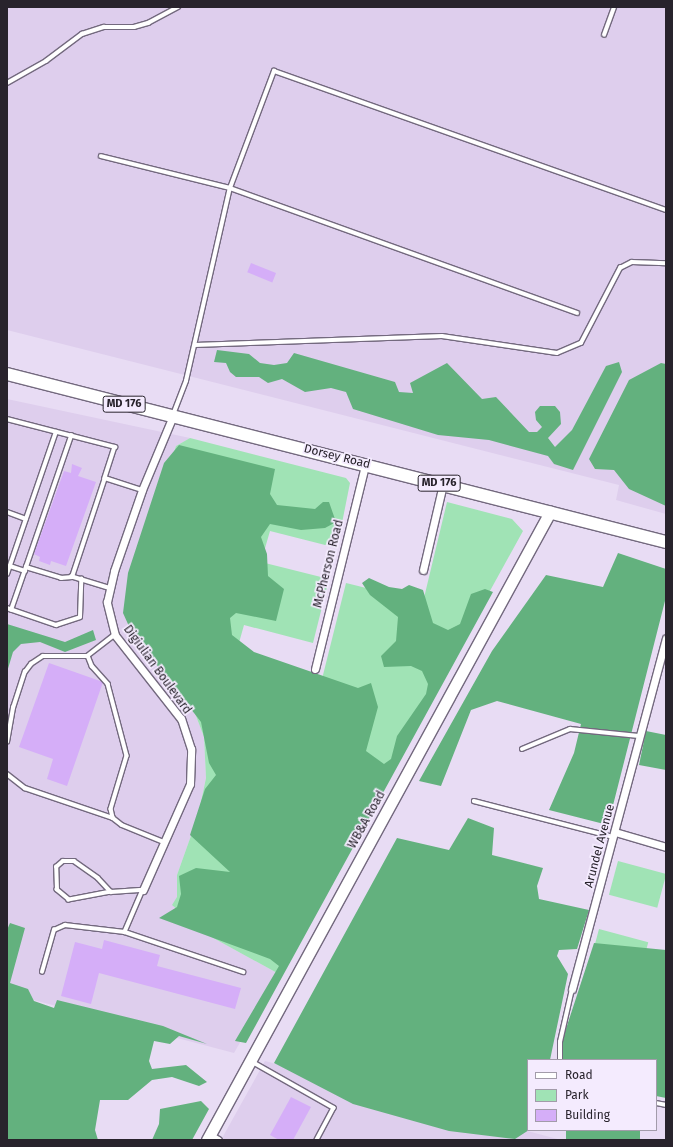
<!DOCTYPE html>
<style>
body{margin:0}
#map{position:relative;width:673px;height:1147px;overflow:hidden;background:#e8dcf4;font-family:"Fira Sans",sans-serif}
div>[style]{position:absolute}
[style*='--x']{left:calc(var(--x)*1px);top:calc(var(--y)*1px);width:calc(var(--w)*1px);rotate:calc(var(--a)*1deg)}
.built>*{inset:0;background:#deceed}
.green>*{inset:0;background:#a0e3b5;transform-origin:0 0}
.forest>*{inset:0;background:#63b17e;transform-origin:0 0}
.building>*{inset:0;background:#d5aef8;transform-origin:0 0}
.roads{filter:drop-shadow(1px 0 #73697e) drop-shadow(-1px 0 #73697e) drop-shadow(0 1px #73697e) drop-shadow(0 -1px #73697e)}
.lane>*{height:3.5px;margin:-1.75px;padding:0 1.75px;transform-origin:1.75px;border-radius:1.75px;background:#fff}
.street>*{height:7px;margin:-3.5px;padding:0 3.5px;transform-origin:3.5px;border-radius:3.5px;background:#fff}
.secondary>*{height:11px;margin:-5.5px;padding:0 5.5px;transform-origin:5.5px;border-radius:5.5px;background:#fff}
.primary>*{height:12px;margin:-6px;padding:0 6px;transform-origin:6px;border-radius:6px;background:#fff}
span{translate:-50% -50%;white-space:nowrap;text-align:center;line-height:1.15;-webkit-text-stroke:3.5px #f4ebfe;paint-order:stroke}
.shield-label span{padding:1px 3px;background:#f4ebfe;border:1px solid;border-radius:3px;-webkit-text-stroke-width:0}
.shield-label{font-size:11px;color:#28232c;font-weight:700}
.street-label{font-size:12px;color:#28232c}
.frame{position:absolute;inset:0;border:8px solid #28232c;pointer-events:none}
.legend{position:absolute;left:527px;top:1059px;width:130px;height:72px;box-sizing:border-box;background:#f4ebfe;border:1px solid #a29baa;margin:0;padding:5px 7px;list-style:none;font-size:12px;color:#28232c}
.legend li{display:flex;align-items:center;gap:8px;height:20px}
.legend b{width:20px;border:1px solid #a29baa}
</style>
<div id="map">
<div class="built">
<div style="clip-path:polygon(7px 7px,666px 7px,666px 514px,616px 500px,619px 485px,7px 330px)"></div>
<div style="clip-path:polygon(7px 399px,190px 438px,176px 446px,129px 583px,193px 708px,204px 737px,206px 778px,198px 816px,177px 875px,177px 898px,206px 934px,279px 974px,234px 1053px,7px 993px)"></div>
<div style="clip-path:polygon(265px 1061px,561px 1140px,221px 1140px)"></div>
</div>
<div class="green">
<div style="clip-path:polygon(190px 438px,346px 478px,350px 483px,337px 548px,270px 531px,261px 562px,329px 579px,313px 643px,244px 625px,235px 657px,322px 679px,346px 583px,423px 602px,447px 502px,512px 519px,523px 531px,279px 974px,206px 934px,172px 905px,177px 897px,177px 875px,198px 816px,206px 778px,204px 737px,193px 708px,129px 583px,176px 446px)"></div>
<div style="left:618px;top:861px;width:50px;height:35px;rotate:15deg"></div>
<div style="left:599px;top:929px;width:51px;height:17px;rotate:15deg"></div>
</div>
<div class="forest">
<div style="clip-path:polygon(217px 350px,249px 354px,260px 363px,274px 365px,287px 363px,294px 353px,395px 382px,399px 392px,413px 393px,410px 383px,447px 363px,482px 399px,496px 397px,529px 432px,537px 432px,542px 427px,536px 420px,535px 412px,540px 406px,555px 406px,560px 412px,561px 424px,548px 438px,555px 447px,572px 430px,606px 366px,619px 362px,622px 372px,573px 470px,554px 464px,548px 456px,489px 440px,438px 435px,353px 409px,346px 392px,331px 388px,305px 392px,282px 379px,268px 383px,259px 377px,236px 377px,230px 372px,226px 363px,214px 362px)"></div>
<div style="clip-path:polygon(661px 363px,666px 364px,666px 506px,629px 489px,614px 470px,595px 469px,589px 459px,629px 380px)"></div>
<div style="clip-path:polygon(179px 445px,275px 469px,270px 494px,277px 505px,315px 509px,323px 502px,329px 502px,336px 522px,325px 528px,301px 530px,270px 524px,261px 537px,267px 554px,268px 576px,284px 589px,276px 621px,236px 613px,230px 618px,232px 635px,254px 652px,358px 688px,371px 683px,378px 707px,366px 751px,384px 764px,391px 759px,397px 736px,426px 694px,428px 684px,422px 671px,411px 666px,384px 667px,381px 656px,396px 641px,398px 617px,370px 595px,362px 583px,369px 578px,389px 587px,402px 589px,409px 585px,423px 590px,433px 623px,448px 630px,460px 624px,471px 594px,485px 589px,493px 592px,246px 1043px,235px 1041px,279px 966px,270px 959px,159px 918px,177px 907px,181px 894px,179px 876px,196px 868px,230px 872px,190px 835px,205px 789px,216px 775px,209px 763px,201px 722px,132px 633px,123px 613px,128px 573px,164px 463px)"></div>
<div style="clip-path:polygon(618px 553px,666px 569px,666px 597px,608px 825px,549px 810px,574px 753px,581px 724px,497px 701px,471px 710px,441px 786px,419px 781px,492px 651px,546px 575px,603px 587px)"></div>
<div style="clip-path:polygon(7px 624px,65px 642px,93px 630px,96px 640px,65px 652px,40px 642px,21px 644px,13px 652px,7px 672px)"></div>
<div style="clip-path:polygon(646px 731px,666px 735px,666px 770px,639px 765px)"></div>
<div style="clip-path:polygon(468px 818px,494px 828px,492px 855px,543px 868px,537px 886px,539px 899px,589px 910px,577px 949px,559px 950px,557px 956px,568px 974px,550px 1060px,528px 1060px,529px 1130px,515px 1139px,449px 1131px,353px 1104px,274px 1063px,397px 838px,449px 850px)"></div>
<div style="clip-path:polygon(10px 923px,25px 928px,10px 983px,28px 989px,34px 1001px,54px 1008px,57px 1000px,163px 1026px,207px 1044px,179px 1036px,170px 1044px,154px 1041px,149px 1061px,152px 1069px,186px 1065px,207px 1082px,199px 1086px,172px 1077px,152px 1080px,128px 1100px,100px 1100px,95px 1130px,98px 1140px,7px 1140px,7px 930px)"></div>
<div style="clip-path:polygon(594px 943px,666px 950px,666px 1098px,656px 1096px,656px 1060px,563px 1060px,563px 1038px)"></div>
<div style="clip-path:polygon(201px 1101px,209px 1109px,192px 1140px,152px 1140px,159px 1124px,160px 1109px)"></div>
<div style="left:566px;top:1130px;width:74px;height:10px"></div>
</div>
<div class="building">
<div style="left:251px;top:263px;width:27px;height:10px;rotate:22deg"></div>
<div style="clip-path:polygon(72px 464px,82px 468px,78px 476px,96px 482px,66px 566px,51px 561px,50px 565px,39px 561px,40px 557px,34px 554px,64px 471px,71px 473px)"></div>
<div style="clip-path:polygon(49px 663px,103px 682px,67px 786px,47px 779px,53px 759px,19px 747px)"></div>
<div style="clip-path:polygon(104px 940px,160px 955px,157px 966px,241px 988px,235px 1009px,99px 973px,91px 1004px,61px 996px,75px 942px,102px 949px)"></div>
<div style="clip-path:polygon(291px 1097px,311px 1107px,293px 1140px,279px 1140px,270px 1135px)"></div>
</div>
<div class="roads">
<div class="lane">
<div style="--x:604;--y:35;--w:30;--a:-70"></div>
<div style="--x:7;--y:83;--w:45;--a:-29.4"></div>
<div style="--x:46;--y:61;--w:45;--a:-36.9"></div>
<div style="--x:82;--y:34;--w:23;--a:-18"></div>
<div style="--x:104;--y:27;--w:30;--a:0"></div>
<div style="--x:134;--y:27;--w:15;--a:-16"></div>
<div style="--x:148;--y:23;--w:34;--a:-28"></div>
<div style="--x:101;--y:156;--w:133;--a:13.9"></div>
<div style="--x:230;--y:188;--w:369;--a:19.8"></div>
<div style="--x:195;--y:345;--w:247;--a:-2.1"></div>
<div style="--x:442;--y:336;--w:116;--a:8.4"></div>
<div style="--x:557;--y:353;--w:26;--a:-23"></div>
<div style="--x:581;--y:343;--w:85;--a:-62.5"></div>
<div style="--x:620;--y:268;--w:13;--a:-27"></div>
<div style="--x:632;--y:262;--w:34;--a:2"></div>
<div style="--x:173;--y:415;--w:36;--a:-69"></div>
<div style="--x:186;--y:381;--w:198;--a:-77.2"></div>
<div style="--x:230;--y:188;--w:125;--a:-69.4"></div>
<div style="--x:274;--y:71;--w:416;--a:19.5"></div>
<div style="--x:7;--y:419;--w:112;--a:14.5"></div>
<div style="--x:115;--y:447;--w:33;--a:108"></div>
<div style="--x:7;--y:512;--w:20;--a:20"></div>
<div style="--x:10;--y:566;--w:16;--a:18"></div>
<div style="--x:26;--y:567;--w:139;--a:-71"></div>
<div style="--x:7;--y:574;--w:150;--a:-71"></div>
<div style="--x:108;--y:588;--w:38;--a:-163"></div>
<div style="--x:72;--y:577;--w:104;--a:-71.6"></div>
<div style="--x:105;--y:478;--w:39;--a:18"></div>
<div style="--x:7;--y:608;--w:52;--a:19.1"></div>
<div style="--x:56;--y:625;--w:25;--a:-18"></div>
<div style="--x:80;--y:617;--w:38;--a:-88"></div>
<div style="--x:11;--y:610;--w:46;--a:-70.8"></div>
<div style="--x:26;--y:567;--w:37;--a:17"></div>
<div style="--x:61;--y:578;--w:11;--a:-5"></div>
<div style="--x:115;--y:635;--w:34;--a:142"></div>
<div style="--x:88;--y:656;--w:11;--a:68"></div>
<div style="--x:92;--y:666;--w:24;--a:48"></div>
<div style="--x:108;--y:684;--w:74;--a:75.2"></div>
<div style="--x:127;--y:756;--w:55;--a:106.8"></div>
<div style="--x:111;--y:809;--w:9;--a:77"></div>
<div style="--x:113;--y:818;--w:11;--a:38"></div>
<div style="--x:122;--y:825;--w:45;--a:22"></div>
<div style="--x:7;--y:742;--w:35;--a:-80"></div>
<div style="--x:13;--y:708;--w:38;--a:-72"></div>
<div style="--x:25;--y:672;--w:10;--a:-53"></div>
<div style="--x:31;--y:664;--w:14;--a:-34"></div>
<div style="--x:43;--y:656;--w:45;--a:0"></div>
<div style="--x:522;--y:749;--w:52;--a:-22.6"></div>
<div style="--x:570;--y:729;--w:69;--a:5.8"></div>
<div style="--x:7;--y:774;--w:23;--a:38"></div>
<div style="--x:25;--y:788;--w:93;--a:18.8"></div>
<div style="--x:474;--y:801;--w:144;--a:14.5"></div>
<div style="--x:111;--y:892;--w:43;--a:169.2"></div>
<div style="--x:69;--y:900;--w:16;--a:-140"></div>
<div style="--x:57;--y:890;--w:23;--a:-92"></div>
<div style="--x:56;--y:867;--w:9;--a:-41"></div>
<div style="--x:63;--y:861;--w:11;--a:0"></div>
<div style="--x:74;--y:861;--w:29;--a:35"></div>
<div style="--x:98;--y:878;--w:19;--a:47"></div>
<div style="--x:111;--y:892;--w:32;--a:-4"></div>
<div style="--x:143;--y:890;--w:46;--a:113.2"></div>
<div style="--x:125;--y:932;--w:125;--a:18.7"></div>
<div style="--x:42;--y:972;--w:44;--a:-74.1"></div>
<div style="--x:54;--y:930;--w:12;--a:-24"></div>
<div style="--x:65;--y:925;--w:60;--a:6.7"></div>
<div style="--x:560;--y:1060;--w:18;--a:-90"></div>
<div style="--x:560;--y:1042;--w:54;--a:-77.2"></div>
<div style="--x:251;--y:1061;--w:95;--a:29.5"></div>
<div style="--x:334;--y:1108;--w:36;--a:118"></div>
<div style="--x:656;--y:1103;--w:10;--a:11"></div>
</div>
<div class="street">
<div style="--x:423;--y:570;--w:88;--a:-76.9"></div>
<div style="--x:315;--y:669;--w:210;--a:-76.2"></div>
<div style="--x:615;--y:832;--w:53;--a:16.4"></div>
<div style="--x:143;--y:890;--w:116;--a:-66.1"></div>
<div style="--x:190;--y:784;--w:35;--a:-88"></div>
<div style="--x:191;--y:749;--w:32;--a:-108"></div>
<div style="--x:181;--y:719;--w:107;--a:-128.2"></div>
<div style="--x:115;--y:635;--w:34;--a:-104"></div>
<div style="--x:107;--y:602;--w:32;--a:-77"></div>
<div style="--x:114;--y:571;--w:86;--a:-70.9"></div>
<div style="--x:142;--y:490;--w:80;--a:-67.3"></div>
<div style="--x:572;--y:989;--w:363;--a:-75"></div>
<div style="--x:209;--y:1135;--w:10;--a:29"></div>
</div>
<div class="secondary">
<div style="--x:207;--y:1140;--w:716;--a:-61.36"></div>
</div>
<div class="primary">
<div style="--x:7;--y:374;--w:680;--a:14.3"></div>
</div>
</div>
<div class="shield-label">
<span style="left:124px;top:404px">MD 176</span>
<span style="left:439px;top:483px">MD 176</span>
</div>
<div class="street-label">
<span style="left:337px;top:457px;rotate:14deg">Dorsey Road</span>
<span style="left:329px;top:564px;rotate:-76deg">McPherson Road</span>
<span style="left:157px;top:670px;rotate:54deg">Digiulian Boulevard</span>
<span style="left:367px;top:820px;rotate:-61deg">WB&amp;A Road</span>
<span style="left:600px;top:846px;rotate:-75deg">Arundel Avenue</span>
</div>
<div class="frame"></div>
<ul class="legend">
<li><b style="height:5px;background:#fff"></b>Road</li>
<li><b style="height:11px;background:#a0e3b5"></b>Park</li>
<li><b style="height:11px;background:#d5aef8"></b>Building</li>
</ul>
</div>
